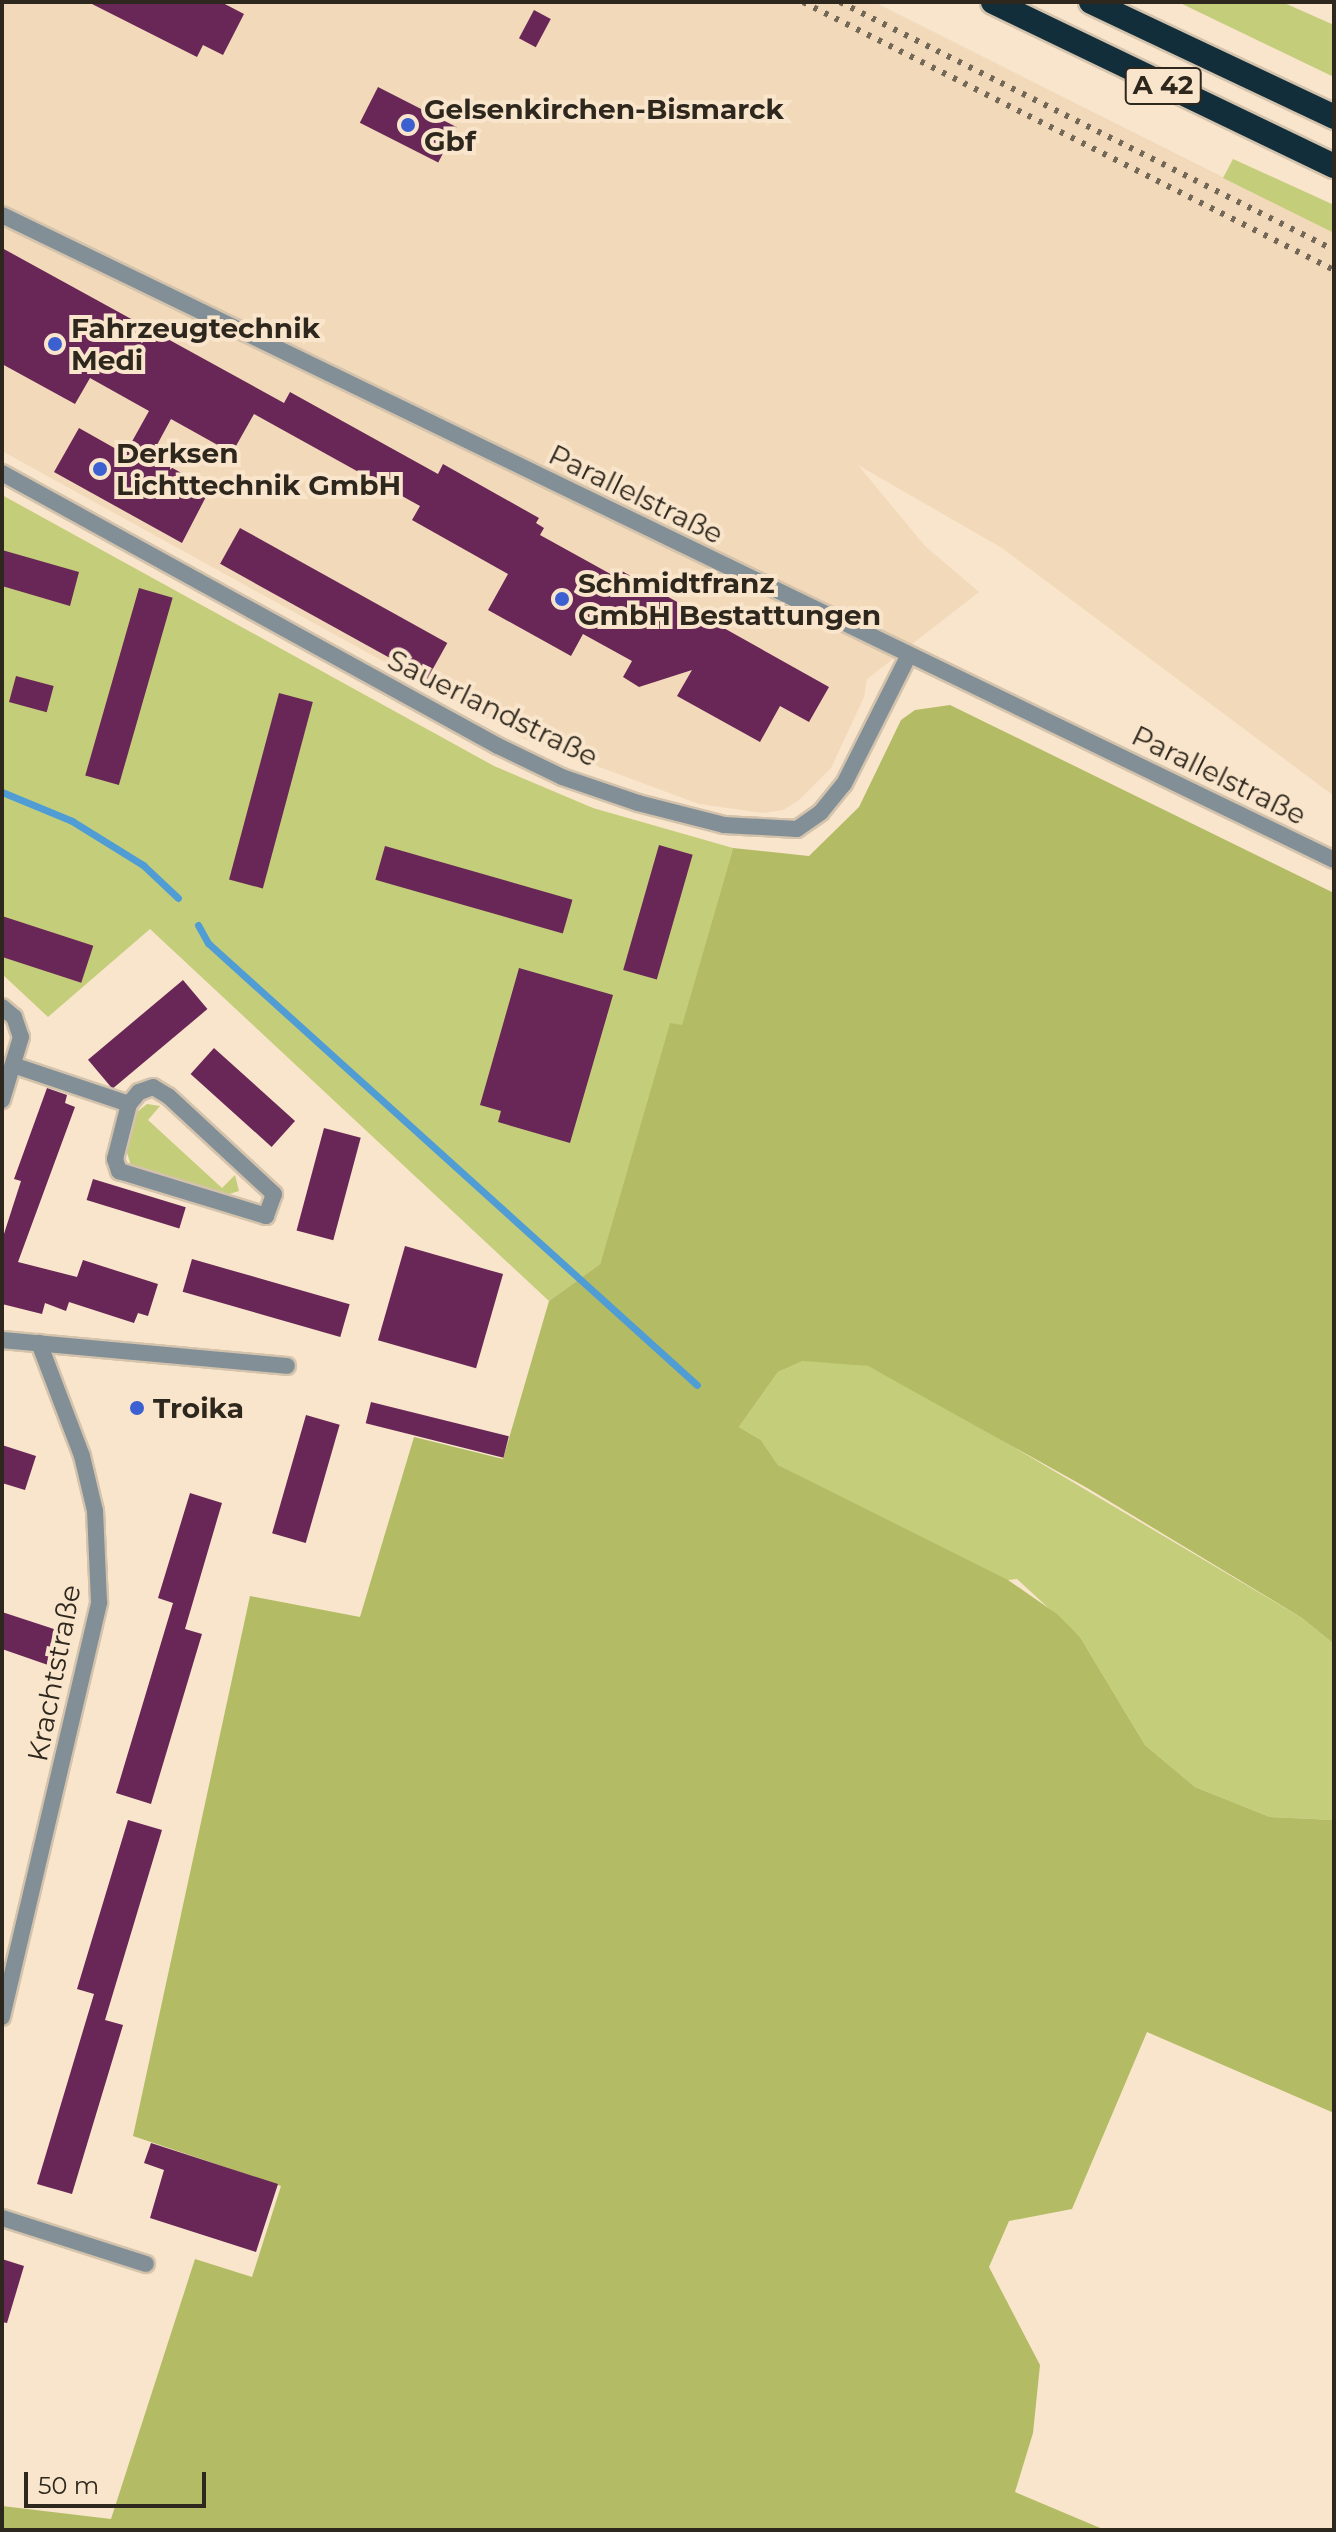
<!DOCTYPE html>
<meta charset="utf-8">
<style>
body{margin:0}
#map{position:relative;width:1336px;height:2532px;overflow:hidden;background:#f9e5cb;font-family:Montserrat,sans-serif}
div>[style]{position:absolute}
[style*='--x']{left:calc(var(--x)*1px);top:calc(var(--y)*1px);width:calc(var(--w)*1px);rotate:calc(var(--a)*1deg)}
.built>*{inset:0;background:#f1d9b9}
.green>*{inset:0;background:#c4cd7a}
.forest>*{inset:0;background:#b3bc64}
.stream>*{height:7px;margin:-3.5px;padding:0 3.5px;transform-origin:3.5px;border-radius:3.5px;background:#509cd4}
.building>*{inset:0;background:#692757;transform-origin:0 0}
.roads{filter:drop-shadow(2px 0 #d4c3ac) drop-shadow(-2px 0 #d4c3ac) drop-shadow(0 2px #d4c3ac) drop-shadow(0 -2px #d4c3ac)}
.minor>*{height:16px;margin:-8px;padding:0 8px;transform-origin:8px;border-radius:8px;background:#828f96}
.motorway>*{height:24px;margin:-12px;padding:0 12px;transform-origin:12px;border-radius:12px;background:#112e3a}
.rail>*{height:6px;margin-top:-3px;transform-origin:0;background:repeating-linear-gradient(90deg,#736758 0 4px,transparent 0 12px)}
.dots>*{width:22px;height:22px;translate:-50% -50%;box-sizing:border-box;border:4px solid #f9e5cb;border-radius:50%}
span{translate:-50% -50%;white-space:nowrap;text-align:center;line-height:1.15;-webkit-text-stroke:8px #f9e5cb;paint-order:stroke}
.shield-label span{padding:2px 6px;background:#f9e5cb;border:2px solid;border-radius:6px;-webkit-text-stroke-width:0}
.shield-label{font-size:26px;color:#2e271d;font-weight:700}
.poi-label{font-size:28px;color:#2e271d;font-weight:700}
.left{translate:0 -50%;text-align:left}
.street-label{font-size:28px;color:#2e271d}
.frame{position:absolute;inset:0;border:4px solid #2e271d;pointer-events:none}
.scale{position:absolute;left:24px;top:2472px;width:182px;height:36px;box-sizing:border-box;border:4px solid #2e271d;border-top:0;padding-left:10px;font-size:24px;line-height:28px;white-space:nowrap;color:#2e271d;-webkit-text-stroke:6px #f9e5cb;paint-order:stroke}
</style>
<div id="map">
<div class="built">
<div style="clip-path:polygon(2px 2px,874px 2px,1334px 233px,1334px 796px,1002px 548px,858px 465px,925px 546px,979px 592px,867px 679px,864px 697px,831px 768px,798px 801px,783px 810px,763px 813px,699px 804px,524px 739px,2px 451px)"></div>
</div>
<div class="green">
<div style="clip-path:polygon(1178px 2px,1282px 2px,1334px 25px,1334px 77px)"></div>
<div style="clip-path:polygon(1233px 159px,1334px 205px,1334px 233px,1223px 178px)"></div>
<div style="clip-path:polygon(2px 495px,494px 766px,593px 808px,733px 848px,682px 1026px,670px 1024px,600px 1264px,549px 1301px,150px 929px,48px 1017px,2px 974px)"></div>
<div style="clip-path:polygon(147px 1104px,160px 1106px,148px 1120px,222px 1188px,235px 1175px,239px 1191px,226px 1195px,131px 1166px,126px 1149px,137px 1112px)"></div>
<div style="clip-path:polygon(836px 1360px,868px 1366px,919px 1391px,1302px 1618px,1334px 1644px,1334px 1820px,1270px 1817px,1195px 1787px,1145px 1745px,1080px 1637px,1017px 1579px,1000px 1581px,778px 1465px,761px 1440px,739px 1427px,778px 1372px,803px 1361px)"></div>
</div>
<div class="forest">
<div style="clip-path:polygon(950px 705px,1334px 893px,1334px 1644px,1302px 1618px,1089px 1489px,868px 1366px,803px 1361px,778px 1372px,739px 1427px,761px 1440px,778px 1465px,1008px 1580px,1057px 1614px,1080px 1637px,1145px 1745px,1195px 1787px,1270px 1817px,1334px 1820px,1334px 2113px,1147px 2032px,1072px 2209px,1009px 2221px,989px 2267px,1040px 2365px,1033px 2433px,1015px 2492px,1105px 2530px,2px 2530px,2px 2506px,111px 2519px,195px 2259px,252px 2277px,281px 2186px,133px 2136px,250px 1596px,360px 1617px,414px 1437px,503px 1459px,549px 1301px,600px 1264px,670px 1023px,682px 1025px,733px 848px,809px 856px,859px 807px,901px 720px,915px 710px)"></div>
</div>
<div class="stream">
<div style="--x:2;--y:792;--w:76;--a:22.5"></div>
<div style="--x:72;--y:821;--w:84;--a:31.8"></div>
<div style="--x:143;--y:865;--w:48;--a:43.3"></div>
<div style="--x:198;--y:925;--w:21;--a:61"></div>
<div style="--x:208;--y:943;--w:659;--a:42.11"></div>
</div>
<div class="building">
<div style="clip-path:polygon(88px 2px,221px 2px,244px 14px,223px 55px,203px 45px,197px 57px)"></div>
<div style="left:534px;top:10px;width:19px;height:32px;rotate:28deg"></div>
<div style="left:378px;top:87px;width:88px;height:40px;rotate:27deg"></div>
<div style="clip-path:polygon(2px 248px,284px 403px,290px 392px,438px 474px,443px 464px,539px 518px,536px 523px,544px 528px,540px 535px,616px 577px,620px 570px,829px 687px,809px 722px,780px 706px,760px 742px,677px 696px,692px 670px,639px 687px,623px 677px,632px 661px,583px 634px,571px 656px,488px 610px,508px 574px,412px 520px,420px 506px,254px 414px,232px 453px,171px 419px,151px 456px,210px 489px,182px 543px,54px 472px,79px 428px,125px 454px,149px 411px,90px 378px,75px 404px,2px 364px)"></div>
<div style="left:240px;top:528px;width:237px;height:41px;rotate:29deg"></div>
<div style="clip-path:polygon(2px 550px,79px 572px,70px 606px,2px 586px)"></div>
<div style="left:139px;top:588px;width:35px;height:195px;rotate:16deg"></div>
<div style="left:16px;top:676px;width:39px;height:27px;rotate:15deg"></div>
<div style="left:279px;top:693px;width:35px;height:193px;rotate:15deg"></div>
<div style="left:659px;top:845px;width:35px;height:130px;rotate:16deg"></div>
<div style="left:385px;top:846px;width:195px;height:35px;rotate:16deg"></div>
<div style="left:2px;top:916px;width:96px;height:39px;rotate:18deg"></div>
<div style="clip-path:polygon(519px 968px,613px 995px,570px 1143px,498px 1122px,501px 1111px,480px 1105px)"></div>
<div style="left:183px;top:980px;width:38px;height:124px;rotate:50deg"></div>
<div style="left:214px;top:1048px;width:109px;height:35px;rotate:42deg"></div>
<div style="clip-path:polygon(47px 1088px,67px 1095px,65px 1103px,75px 1107px,18px 1262px,77px 1277px,83px 1260px,158px 1284px,148px 1316px,138px 1313px,134px 1323px,69px 1302px,66px 1311px,45px 1303px,42px 1314px,2px 1304px,2px 1240px,21px 1181px,14px 1179px)"></div>
<div style="left:324px;top:1128px;width:38px;height:106px;rotate:15deg"></div>
<div style="left:93px;top:1179px;width:97px;height:22px;rotate:17deg"></div>
<div style="left:405px;top:1246px;width:102px;height:98px;rotate:16deg"></div>
<div style="left:192px;top:1259px;width:164px;height:34px;rotate:16deg"></div>
<div style="left:371px;top:1402px;width:142px;height:22px;rotate:14deg"></div>
<div style="left:306px;top:1415px;width:35px;height:123px;rotate:16deg"></div>
<div style="clip-path:polygon(2px 1445px,36px 1456px,25px 1490px,2px 1483px)"></div>
<div style="clip-path:polygon(190px 1493px,222px 1503px,185px 1629px,202px 1634px,151px 1804px,116px 1793px,173px 1603px,158px 1598px)"></div>
<div style="clip-path:polygon(2px 1612px,60px 1631px,48px 1665px,2px 1649px)"></div>
<div style="clip-path:polygon(128px 1820px,162px 1830px,105px 2020px,123px 2025px,72px 2194px,37px 2184px,94px 1994px,77px 1989px)"></div>
<div style="clip-path:polygon(151px 2143px,278px 2184px,256px 2252px,150px 2218px,164px 2170px,144px 2163px)"></div>
<div style="clip-path:polygon(2px 2259px,24px 2266px,7px 2323px,2px 2322px)"></div>
</div>
<div class="roads">
<div class="minor">
<div style="--x:2;--y:215;--w:1480;--a:25.84"></div>
<div style="--x:2;--y:473;--w:566;--a:28.83"></div>
<div style="--x:498;--y:746;--w:71;--a:25.8"></div>
<div style="--x:562;--y:777;--w:80;--a:18.9"></div>
<div style="--x:638;--y:803;--w:89;--a:14.3"></div>
<div style="--x:724;--y:825;--w:73;--a:3.1"></div>
<div style="--x:797;--y:829;--w:29;--a:-35"></div>
<div style="--x:821;--y:812;--w:36;--a:-51"></div>
<div style="--x:844;--y:784;--w:144;--a:-63.3"></div>
<div style="--x:2;--y:1007;--w:16;--a:40"></div>
<div style="--x:14;--y:1017;--w:21;--a:71"></div>
<div style="--x:21;--y:1037;--w:66;--a:106.8"></div>
<div style="--x:13;--y:1065;--w:122;--a:18.6"></div>
<div style="--x:129;--y:1104;--w:57;--a:104.3"></div>
<div style="--x:115;--y:1159;--w:13;--a:72"></div>
<div style="--x:119;--y:1171;--w:154;--a:17"></div>
<div style="--x:266;--y:1216;--w:23;--a:-70"></div>
<div style="--x:274;--y:1194;--w:144;--a:-137.2"></div>
<div style="--x:168;--y:1096;--w:17;--a:-149"></div>
<div style="--x:153;--y:1087;--w:15;--a:160"></div>
<div style="--x:139;--y:1092;--w:16;--a:130"></div>
<div style="--x:2;--y:1340;--w:286;--a:5.2"></div>
<div style="--x:2;--y:2017;--w:426;--a:-76.8"></div>
<div style="--x:99;--y:1602;--w:91;--a:-92.5"></div>
<div style="--x:95;--y:1511;--w:57;--a:-103.3"></div>
<div style="--x:82;--y:1456;--w:121;--a:-110.8"></div>
<div style="--x:2;--y:2218;--w:151;--a:17.7"></div>
</div>
<div class="motorway">
<div style="--x:993;--y:2;--w:378;--a:25.7"></div>
<div style="--x:1091;--y:2;--w:269;--a:25.3"></div>
</div>
</div>
<div class="rail">
<div style="--x:803;--y:2;--w:595;--a:26.78"></div>
<div style="--x:840;--y:2;--w:553;--a:26.66"></div>
</div>
<div class="dots">
<div style="left:408px;top:125px;background:#3c60d1"></div>
<div style="left:55px;top:344px;background:#3c60d1"></div>
<div style="left:100px;top:469px;background:#3c60d1"></div>
<div style="left:562px;top:599px;background:#3c60d1"></div>
<div style="left:137px;top:1408px;background:#3c60d1"></div>
</div>
<div class="shield-label">
<span style="left:1163px;top:86px">A 42</span>
</div>
<div class="poi-label">
<span class="left" style="left:424px;top:125px">Gelsenkirchen-Bismarck<br>Gbf</span>
<span class="left" style="left:71px;top:344px">Fahrzeugtechnik<br>Medi</span>
<span class="left" style="left:116px;top:469px">Derksen<br>Lichttechnik GmbH</span>
<span class="left" style="left:578px;top:599px">Schmidtfranz<br>GmbH Bestattungen</span>
<span class="left" style="left:153px;top:1408px">Troika</span>
</div>
<div class="street-label">
<span style="left:636px;top:494px;rotate:26deg">Parallelstraße</span>
<span style="left:493px;top:708px;rotate:26deg">Sauerlandstraße</span>
<span style="left:1219px;top:775px;rotate:26deg">Parallelstraße</span>
<span style="left:54px;top:1673px;rotate:-79deg">Krachtstraße</span>
</div>
<div class="frame"></div>
<div class="scale">50 m</div>
</div>
